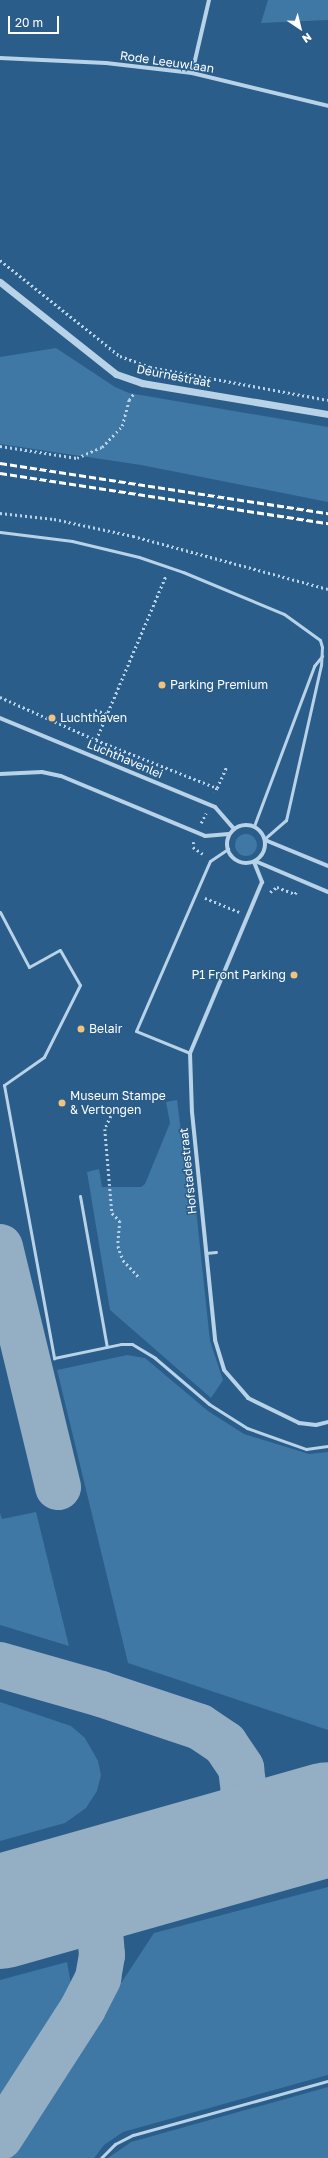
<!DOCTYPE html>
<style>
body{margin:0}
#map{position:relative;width:328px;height:2158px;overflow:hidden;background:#2a5d89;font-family:"Golos Text",sans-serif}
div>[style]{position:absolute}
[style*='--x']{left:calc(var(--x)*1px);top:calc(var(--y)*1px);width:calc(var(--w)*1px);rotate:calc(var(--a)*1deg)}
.green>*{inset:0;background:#3f77a5}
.round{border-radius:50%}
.taxiway>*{height:46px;margin:-23px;padding:0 23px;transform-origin:23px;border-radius:23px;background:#94aec4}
.runway>*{height:114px;margin:-57px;padding:0 57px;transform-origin:57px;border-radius:57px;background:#94aec4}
.path>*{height:2.5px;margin-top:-1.25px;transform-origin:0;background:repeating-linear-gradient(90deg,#b8d2e8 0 2px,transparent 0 5px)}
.service>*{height:3px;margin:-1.5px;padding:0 1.5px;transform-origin:1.5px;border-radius:1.5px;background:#b8d2e8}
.minor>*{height:4px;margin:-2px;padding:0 2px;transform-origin:2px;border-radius:2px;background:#b8d2e8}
.minor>.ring{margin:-2px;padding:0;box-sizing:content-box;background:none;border:4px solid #b8d2e8;border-radius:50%}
.tertiary>*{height:7px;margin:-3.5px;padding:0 3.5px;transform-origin:3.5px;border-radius:3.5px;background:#b8d2e8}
.rail>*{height:3px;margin-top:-1.5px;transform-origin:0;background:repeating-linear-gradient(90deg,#fff 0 7px,transparent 0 10px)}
.dots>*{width:11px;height:11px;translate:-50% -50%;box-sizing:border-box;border:2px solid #2a5d89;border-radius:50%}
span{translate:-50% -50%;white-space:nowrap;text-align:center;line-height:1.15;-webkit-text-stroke:3px #2a5d89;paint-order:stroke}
.street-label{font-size:12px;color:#fff}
.poi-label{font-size:12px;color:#fff}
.left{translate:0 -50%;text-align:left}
.right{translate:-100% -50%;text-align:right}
.north{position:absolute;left:280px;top:8px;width:40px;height:40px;-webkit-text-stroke:3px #2a5d89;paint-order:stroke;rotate:145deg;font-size:11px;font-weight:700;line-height:16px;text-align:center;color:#fff}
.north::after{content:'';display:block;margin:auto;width:14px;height:18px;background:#fff;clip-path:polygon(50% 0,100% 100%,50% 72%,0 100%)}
.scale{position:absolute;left:8px;top:16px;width:51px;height:18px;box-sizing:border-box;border:2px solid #fff;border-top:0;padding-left:5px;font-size:12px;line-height:14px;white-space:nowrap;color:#fff;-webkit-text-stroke:3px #2a5d89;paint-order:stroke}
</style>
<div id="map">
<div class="green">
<div style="clip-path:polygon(268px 0,328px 0,328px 20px,261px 23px)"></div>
<div style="clip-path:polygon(56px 348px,115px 387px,129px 393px,328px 427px,328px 502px,141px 465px,0 444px,0 357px)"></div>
<div class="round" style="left:235px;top:834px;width:22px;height:22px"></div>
<div style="clip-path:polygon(177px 1100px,186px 1172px,192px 1171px,210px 1341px,223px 1380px,211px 1398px,110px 1310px,87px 1172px,99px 1169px,102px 1187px,141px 1187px,145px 1184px,170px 1123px,166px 1102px)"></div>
<div style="clip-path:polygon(127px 1355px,145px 1358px,208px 1411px,244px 1434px,309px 1454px,328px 1452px,328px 1730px,128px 1663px,57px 1370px)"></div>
<div style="clip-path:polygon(36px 1512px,69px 1646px,0 1625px,0 1513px,2px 1519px)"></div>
<div style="clip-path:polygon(0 1702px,71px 1726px,85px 1738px,98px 1761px,101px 1775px,97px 1791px,86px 1808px,65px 1823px,0 1841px)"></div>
<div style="clip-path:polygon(328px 1887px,328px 2075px,123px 2132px,104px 2145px,94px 2158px,6px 2158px,154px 1933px)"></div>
<div style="clip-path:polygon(67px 1962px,72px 1990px,67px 2003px,0 2105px,0 1980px)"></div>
<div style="clip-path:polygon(328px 2087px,328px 2158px,108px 2158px,131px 2142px)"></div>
</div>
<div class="taxiway">
<div style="--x:0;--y:1247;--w:247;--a:76.4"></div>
<div style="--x:0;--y:1665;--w:105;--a:16"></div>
<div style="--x:101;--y:1694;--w:104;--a:18.4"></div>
<div style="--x:200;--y:1727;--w:30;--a:34"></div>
<div style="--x:225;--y:1744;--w:29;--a:56"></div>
<div style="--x:241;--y:1768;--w:23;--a:83"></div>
<div style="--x:244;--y:1791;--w:16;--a:101"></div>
<div style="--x:241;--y:1807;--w:26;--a:118"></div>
<div style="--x:229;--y:1830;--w:35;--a:137"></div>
<div style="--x:0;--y:2137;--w:153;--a:-57.2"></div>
<div style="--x:83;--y:2008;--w:34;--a:-63"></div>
<div style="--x:98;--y:1978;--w:23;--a:-80"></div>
<div style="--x:102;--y:1955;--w:23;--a:-95"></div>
<div style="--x:100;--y:1932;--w:17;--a:-121"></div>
<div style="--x:91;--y:1917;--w:34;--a:-148"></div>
<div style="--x:62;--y:1899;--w:30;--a:171"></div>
</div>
<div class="runway">
<div style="--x:0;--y:1912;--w:341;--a:-15.8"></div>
</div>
<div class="path">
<div style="--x:0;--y:260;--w:154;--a:38.7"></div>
<div style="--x:120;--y:356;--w:32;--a:20"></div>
<div style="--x:150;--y:367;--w:181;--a:10.5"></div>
<div style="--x:0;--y:446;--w:78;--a:8.9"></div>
<div style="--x:77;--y:458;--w:27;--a:-24"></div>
<div style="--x:102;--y:447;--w:29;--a:-46"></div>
<div style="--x:122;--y:426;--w:27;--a:-75"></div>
<div style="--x:129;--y:400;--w:9;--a:-54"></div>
<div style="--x:0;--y:513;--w:54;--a:6.3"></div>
<div style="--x:54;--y:519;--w:81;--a:12.1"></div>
<div style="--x:133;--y:536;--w:202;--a:15.2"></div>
<div style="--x:0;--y:697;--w:105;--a:24.1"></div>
<div style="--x:96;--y:740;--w:130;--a:21.6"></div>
<div style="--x:217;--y:788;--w:5;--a:112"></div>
<div style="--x:95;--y:710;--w:13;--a:18"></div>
<div style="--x:96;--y:740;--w:179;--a:-67"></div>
<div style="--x:217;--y:788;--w:24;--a:-66"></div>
<div style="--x:201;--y:823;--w:11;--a:-63"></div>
<div style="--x:194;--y:842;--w:5;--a:101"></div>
<div style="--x:193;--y:847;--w:12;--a:35"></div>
<div style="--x:270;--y:892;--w:9;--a:-36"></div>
<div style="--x:277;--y:887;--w:19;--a:21"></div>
<div style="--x:295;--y:894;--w:4;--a:-63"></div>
<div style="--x:205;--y:898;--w:37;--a:22"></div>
<div style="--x:111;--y:1116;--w:14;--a:115"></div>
<div style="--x:105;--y:1129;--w:84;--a:85.2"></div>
<div style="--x:112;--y:1213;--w:11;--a:45"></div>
<div style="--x:120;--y:1221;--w:25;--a:95"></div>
<div style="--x:118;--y:1246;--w:15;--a:70"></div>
<div style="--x:123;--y:1260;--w:25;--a:47"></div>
</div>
<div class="service">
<div style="--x:0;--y:532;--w:73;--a:7.1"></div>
<div style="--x:72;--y:541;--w:69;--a:13.4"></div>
<div style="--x:139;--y:557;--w:46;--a:18.8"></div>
<div style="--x:183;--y:572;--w:109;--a:22.6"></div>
<div style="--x:284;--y:614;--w:44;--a:35.8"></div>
<div style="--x:320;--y:640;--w:7;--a:74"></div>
<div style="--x:322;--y:647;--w:18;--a:93"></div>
<div style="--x:321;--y:665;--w:159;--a:102.7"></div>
<div style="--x:286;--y:820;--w:29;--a:139"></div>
<div style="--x:254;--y:826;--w:171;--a:-69.4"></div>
<div style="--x:314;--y:666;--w:13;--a:-51"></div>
<div style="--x:0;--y:912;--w:62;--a:62.2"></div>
<div style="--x:29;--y:967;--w:35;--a:-29"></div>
<div style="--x:60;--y:950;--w:40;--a:60.3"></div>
<div style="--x:80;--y:985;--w:80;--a:116.6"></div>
<div style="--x:44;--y:1057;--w:49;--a:145"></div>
<div style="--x:4;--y:1085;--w:278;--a:79.6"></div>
<div style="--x:54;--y:1358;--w:68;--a:-11.8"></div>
<div style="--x:121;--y:1344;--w:11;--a:0"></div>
<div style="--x:132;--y:1344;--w:27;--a:31"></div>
<div style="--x:155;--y:1358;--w:71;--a:40.4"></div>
<div style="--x:209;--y:1404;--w:45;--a:32.3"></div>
<div style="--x:247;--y:1428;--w:63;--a:19.6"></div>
<div style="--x:306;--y:1449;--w:22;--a:-8"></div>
<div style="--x:190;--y:1053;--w:58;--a:-157.8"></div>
<div style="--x:136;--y:1031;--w:185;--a:-66.5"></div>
<div style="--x:210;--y:861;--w:22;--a:-34"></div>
<div style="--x:80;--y:1196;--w:153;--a:79.9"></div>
<div style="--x:206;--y:1253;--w:10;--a:-6"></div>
<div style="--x:101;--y:2158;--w:20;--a:-45"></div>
<div style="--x:115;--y:2144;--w:20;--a:-27"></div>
<div style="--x:133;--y:2135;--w:202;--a:-15.5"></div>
</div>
<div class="minor">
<div style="--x:0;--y:58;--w:106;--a:2.7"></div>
<div style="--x:106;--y:63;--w:87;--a:6.6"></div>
<div style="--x:192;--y:73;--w:140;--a:13.6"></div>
<div style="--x:192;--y:73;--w:75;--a:-76.9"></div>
<div style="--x:0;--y:718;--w:233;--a:22.5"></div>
<div style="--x:215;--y:807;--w:29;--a:49"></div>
<div style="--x:0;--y:774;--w:42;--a:-2.7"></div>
<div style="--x:42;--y:772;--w:19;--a:12"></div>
<div style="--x:61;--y:776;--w:156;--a:22.6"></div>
<div style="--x:205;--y:836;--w:24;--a:-5"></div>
<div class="ring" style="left:227px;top:825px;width:34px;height:34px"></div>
<div style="--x:265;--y:840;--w:68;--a:22.4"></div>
<div style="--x:255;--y:861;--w:79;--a:23"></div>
<div style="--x:254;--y:862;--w:22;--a:68"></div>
<div style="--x:262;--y:882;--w:186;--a:112.8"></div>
<div style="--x:190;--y:1053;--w:59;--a:88.1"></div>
<div style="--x:192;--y:1112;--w:229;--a:84.2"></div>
<div style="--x:215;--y:1340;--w:31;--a:73"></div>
<div style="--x:224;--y:1370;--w:37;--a:49"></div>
<div style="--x:248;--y:1398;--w:57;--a:26.1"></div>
<div style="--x:299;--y:1423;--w:17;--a:7"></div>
<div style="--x:316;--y:1425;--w:12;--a:-14"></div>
</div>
<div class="tertiary">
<div style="--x:0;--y:282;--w:148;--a:38.4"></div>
<div style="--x:116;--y:374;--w:28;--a:19"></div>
<div style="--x:142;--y:383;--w:189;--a:9.5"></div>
</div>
<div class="rail">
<div style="--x:0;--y:463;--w:332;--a:8.7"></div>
<div style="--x:0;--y:473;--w:332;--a:8.7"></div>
</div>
<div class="dots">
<div style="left:162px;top:685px;background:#efc47f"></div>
<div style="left:52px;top:718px;background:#efc47f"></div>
<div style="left:294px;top:975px;background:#efc47f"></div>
<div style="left:81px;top:1029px;background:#efc47f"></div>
<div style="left:62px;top:1103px;background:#efc47f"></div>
</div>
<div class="street-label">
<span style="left:167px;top:62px;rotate:8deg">Rode Leeuwlaan</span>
<span style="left:174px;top:376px;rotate:11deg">Deurnestraat</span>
<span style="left:125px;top:759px;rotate:23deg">Luchthavenlei</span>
<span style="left:188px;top:1171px;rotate:-96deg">Hofstadestraat</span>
</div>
<div class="poi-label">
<span class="left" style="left:170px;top:685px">Parking Premium</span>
<span class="left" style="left:60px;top:718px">Luchthaven</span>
<span class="right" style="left:286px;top:975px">P1 Front Parking</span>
<span class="left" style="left:89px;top:1029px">Belair</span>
<span class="left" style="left:70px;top:1103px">Museum Stampe<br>&amp; Vertongen</span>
</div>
<div class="north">N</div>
<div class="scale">20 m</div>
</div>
